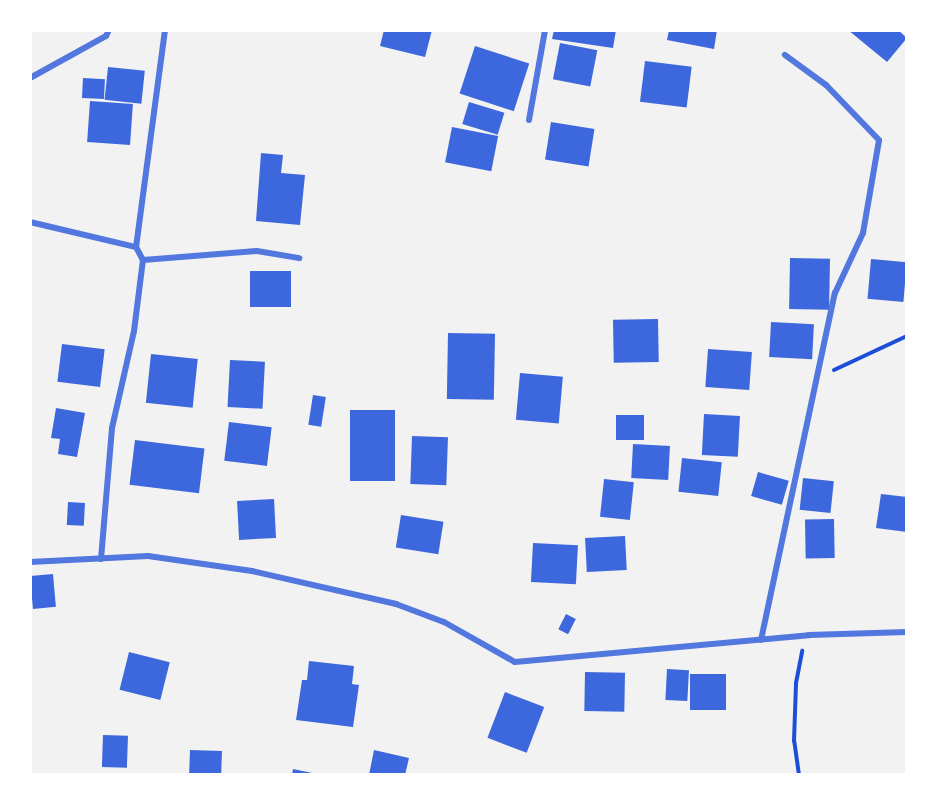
<!DOCTYPE html>
<style>
body{margin:0}
#map{position:relative;width:937px;height:805px;overflow:hidden;background:#f2f2f2;font-family:"DejaVu Sans",sans-serif}
div>[style]{position:absolute}
[style*='--x']{left:calc(var(--x)*1px);top:calc(var(--y)*1px);width:calc(var(--w)*1px);rotate:calc(var(--a)*1deg)}
.building>*{inset:0;background:#3d67dc;transform-origin:0 0}
.path>*{height:4px;margin:-2px;padding:0 2px;transform-origin:2px;border-radius:2px;background:#1d4ed8}
.minor>*{height:6px;margin:-3px;padding:0 3px;transform-origin:3px;border-radius:3px;background:#5277de}
span{translate:-50% -50%;white-space:nowrap;text-align:center;line-height:1.15;-webkit-text-stroke:6px #fff;paint-order:stroke}
.frame{position:absolute;inset:0;border:32px solid #fff;pointer-events:none}
</style>
<div id="map">
<div class="building">
<div style="clip-path:polygon(384px 30px,432px 30px,425px 57px,380px 46px)"></div>
<div style="clip-path:polygon(554px 30px,616px 30px,613px 48px,552px 39px)"></div>
<div style="clip-path:polygon(669px 30px,717px 30px,714px 49px,667px 40px)"></div>
<div style="clip-path:polygon(848px 30px,898px 30px,907px 38px,887px 62px)"></div>
<div style="left:560px;top:43px;width:38px;height:37px;rotate:11deg"></div>
<div style="left:475px;top:46px;width:57px;height:50px;rotate:18deg"></div>
<div style="left:645px;top:61px;width:47px;height:41px;rotate:7deg"></div>
<div style="left:108px;top:67px;width:37px;height:33px;rotate:6deg"></div>
<div style="left:83px;top:78px;width:22px;height:20px;rotate:3deg"></div>
<div style="left:90px;top:101px;width:43px;height:41px;rotate:4deg"></div>
<div style="left:469px;top:102px;width:37px;height:23px;rotate:17deg"></div>
<div style="left:551px;top:122px;width:44px;height:38px;rotate:9deg"></div>
<div style="left:452px;top:127px;width:47px;height:36px;rotate:11deg"></div>
<div style="clip-path:polygon(261px 153px,283px 155px,281px 173px,305px 175px,300px 225px,256px 221px)"></div>
<div style="left:790px;top:258px;width:40px;height:51px;rotate:1deg"></div>
<div style="left:871px;top:259px;width:36px;height:40px;rotate:5deg"></div>
<div style="left:250px;top:271px;width:41px;height:36px"></div>
<div style="left:658px;top:319px;width:43px;height:45px;rotate:89deg"></div>
<div style="left:771px;top:322px;width:43px;height:35px;rotate:3deg"></div>
<div style="left:448px;top:333px;width:47px;height:66px;rotate:1deg"></div>
<div style="left:62px;top:344px;width:43px;height:38px;rotate:7deg"></div>
<div style="left:708px;top:349px;width:44px;height:38px;rotate:4deg"></div>
<div style="left:151px;top:354px;width:47px;height:49px;rotate:6deg"></div>
<div style="left:230px;top:360px;width:35px;height:47px;rotate:3deg"></div>
<div style="left:520px;top:373px;width:43px;height:47px;rotate:5deg"></div>
<div style="left:313px;top:395px;width:13px;height:30px;rotate:9deg"></div>
<div style="clip-path:polygon(56px 408px,85px 413px,77px 457px,58px 454px,60px 439px,51px 438px)"></div>
<div style="left:350px;top:410px;width:45px;height:71px"></div>
<div style="left:704px;top:414px;width:36px;height:41px;rotate:3deg"></div>
<div style="left:616px;top:415px;width:28px;height:25px"></div>
<div style="left:229px;top:422px;width:43px;height:39px;rotate:7deg"></div>
<div style="left:412px;top:436px;width:36px;height:48px;rotate:2deg"></div>
<div style="left:135px;top:440px;width:70px;height:45px;rotate:7deg"></div>
<div style="left:633px;top:444px;width:37px;height:34px;rotate:3deg"></div>
<div style="left:682px;top:458px;width:40px;height:34px;rotate:6deg"></div>
<div style="left:758px;top:472px;width:32px;height:25px;rotate:16deg"></div>
<div style="left:803px;top:478px;width:31px;height:32px;rotate:6deg"></div>
<div style="left:604px;top:479px;width:30px;height:38px;rotate:6deg"></div>
<div style="clip-path:polygon(881px 494px,907px 497px,907px 532px,876px 528px)"></div>
<div style="left:274px;top:499px;width:39px;height:37px;rotate:87deg"></div>
<div style="left:68px;top:502px;width:17px;height:23px;rotate:3deg"></div>
<div style="left:401px;top:515px;width:43px;height:33px;rotate:9deg"></div>
<div style="left:834px;top:519px;width:39px;height:29px;rotate:89deg"></div>
<div style="left:625px;top:536px;width:34px;height:40px;rotate:87deg"></div>
<div style="left:533px;top:543px;width:45px;height:39px;rotate:3deg"></div>
<div style="left:53px;top:574px;width:33px;height:23px;rotate:85deg"></div>
<div style="left:566px;top:614px;width:11px;height:17px;rotate:27deg"></div>
<div style="left:129px;top:652px;width:42px;height:39px;rotate:14deg"></div>
<div style="clip-path:polygon(309px 661px,354px 666px,352px 684px,359px 685px,353px 727px,296px 720px,302px 680px,307px 680px)"></div>
<div style="left:667px;top:669px;width:22px;height:31px;rotate:3deg"></div>
<div style="left:585px;top:672px;width:40px;height:39px;rotate:1deg"></div>
<div style="left:690px;top:674px;width:36px;height:36px"></div>
<div style="left:505px;top:692px;width:42px;height:49px;rotate:21deg"></div>
<div style="left:103px;top:735px;width:25px;height:32px;rotate:2deg"></div>
<div style="left:190px;top:750px;width:32px;height:25px;rotate:2deg"></div>
<div style="clip-path:polygon(374px 750px,409px 758px,405px 775px,369px 775px)"></div>
<div style="clip-path:polygon(293px 769px,317px 774px,317px 775px,292px 775px)"></div>
</div>
<div class="path">
<div style="--x:834;--y:370;--w:81;--a:-25"></div>
<div style="--x:799;--y:775;--w:34;--a:-98"></div>
<div style="--x:794;--y:741;--w:58;--a:-88"></div>
<div style="--x:796;--y:683;--w:33;--a:-79"></div>
</div>
<div class="minor">
<div style="--x:165;--y:30;--w:219;--a:97.6"></div>
<div style="--x:136;--y:247;--w:15;--a:62"></div>
<div style="--x:143;--y:260;--w:114;--a:-4.5"></div>
<div style="--x:257;--y:251;--w:43;--a:9.5"></div>
<div style="--x:30;--y:78;--w:87;--a:-28.9"></div>
<div style="--x:106;--y:36;--w:7;--a:-63"></div>
<div style="--x:529;--y:120;--w:91;--a:-79.9"></div>
<div style="--x:30;--y:222;--w:109;--a:13.3"></div>
<div style="--x:101;--y:559;--w:131;--a:-85.2"></div>
<div style="--x:112;--y:428;--w:99;--a:-77.2"></div>
<div style="--x:134;--y:331;--w:72;--a:-82.8"></div>
<div style="--x:30;--y:562;--w:118;--a:-2.9"></div>
<div style="--x:148;--y:556;--w:105;--a:8.2"></div>
<div style="--x:252;--y:571;--w:148;--a:12.9"></div>
<div style="--x:396;--y:604;--w:51;--a:20.6"></div>
<div style="--x:444;--y:622;--w:81;--a:29.4"></div>
<div style="--x:515;--y:662;--w:295;--a:-5.2"></div>
<div style="--x:809;--y:635;--w:98;--a:-1.8"></div>
<div style="--x:761;--y:640;--w:355;--a:-78"></div>
<div style="--x:835;--y:293;--w:66;--a:-65"></div>
<div style="--x:863;--y:233;--w:94;--a:-80.2"></div>
<div style="--x:879;--y:140;--w:76;--a:-133.9"></div>
<div style="--x:826;--y:85;--w:51;--a:-143.8"></div>
</div>
<div class="frame"></div>
</div>
